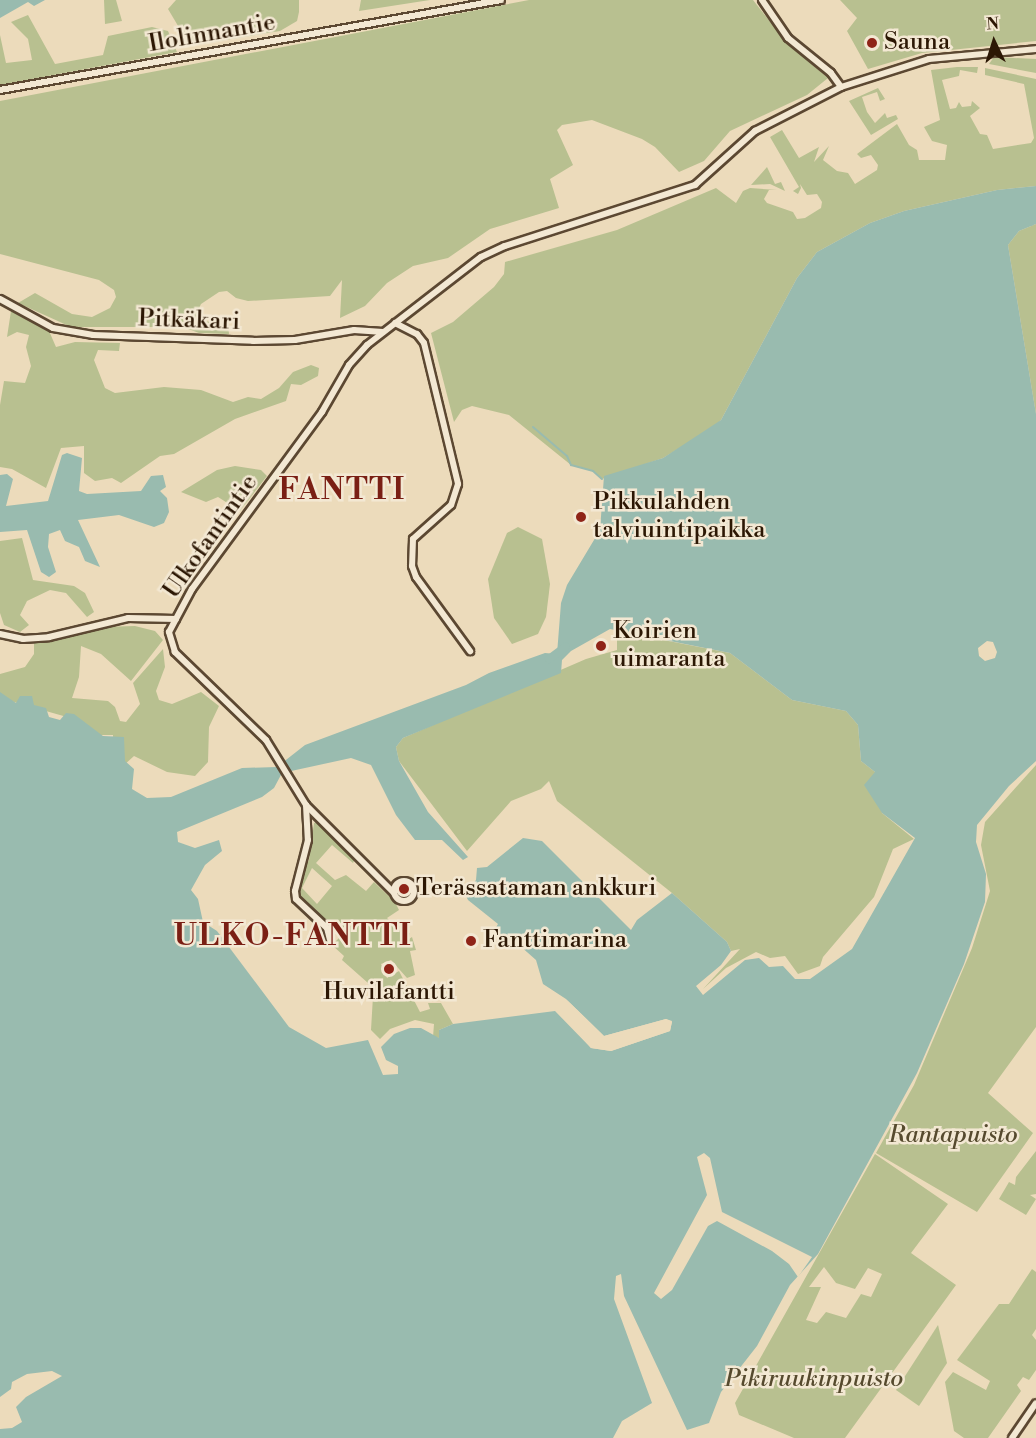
<!DOCTYPE html>
<meta charset="utf-8">
<style>
body{margin:0}
#map{position:relative;width:1036px;height:1438px;overflow:hidden;background:#ecdbbb;font-family:"Libre Bodoni",serif}
div>[style]{position:absolute}
[style*='--x']{left:calc(var(--x)*1px);top:calc(var(--y)*1px);width:calc(var(--w)*1px);rotate:calc(var(--a)*1deg)}
.green>*{inset:0;background:#b8c090}
.water>*{inset:0;background:#99bbaf}
.pier>*{inset:0;background:#ecdbbb}
.stream>*{height:2px;margin:-1px;padding:0 1px;transform-origin:1px;border-radius:1px;background:#99bbaf}
.canal>*{height:8px;margin:-4px;padding:0 4px;transform-origin:4px;border-radius:4px;background:#99bbaf}
.roads{filter:drop-shadow(2px 0 #5c4832) drop-shadow(-2px 0 #5c4832) drop-shadow(0 2px #5c4832) drop-shadow(0 -2px #5c4832)}
.street>*{height:6px;margin:-3px;padding:0 3px;transform-origin:3px;border-radius:3px;background:#f3e8d3}
.street>.ring{margin:-3px;padding:0;box-sizing:content-box;background:none;border:6px solid #f3e8d3;border-radius:50%}
.dots>*{width:16px;height:16px;translate:-50% -50%;box-sizing:border-box;border:3px solid #f3e8d3;border-radius:50%}
span{translate:-50% -50%;white-space:nowrap;text-align:center;line-height:1.15;-webkit-text-stroke:5px #f3e8d3;paint-order:stroke}
.street-label{font-size:24px;color:#2c1704}
.poi-label{font-size:24px;color:#2c1704}
.left{translate:0 -50%;text-align:left}
.park-label{font-size:24px;color:#564a2e;font-style:italic}
.district-label{font-size:30px;color:#7a1f14;font-weight:700;letter-spacing:1.5px}
.north{position:absolute;left:964px;top:12px;width:60px;height:60px;-webkit-text-stroke:4px #f3e8d3;paint-order:stroke;rotate:356deg;font-size:16px;font-weight:700;line-height:24px;text-align:center;color:#2c1704}
.north::after{content:'';display:block;margin:auto;width:21px;height:27px;background:#2c1704;clip-path:polygon(50% 0,100% 100%,50% 72%,0 100%)}
</style>
<div id="map">
<div class="green">
<div style="clip-path:polygon(104px 0,116px 0,122px 21px,105px 24px)"></div>
<div style="clip-path:polygon(176px 0,299px 0,299px 12px,297px 21px,280px 31px,190px 46px,168px 9px)"></div>
<div style="clip-path:polygon(361px 0,430px 0,359px 11px)"></div>
<div style="clip-path:polygon(529px 0,753px 0,787px 43px,828px 78px,807px 95px,730px 131px,704px 161px,679px 172px,655px 147px,642px 139px,592px 120px,562px 125px,557px 130px,573px 165px,550px 179px,559px 208px,490px 229px,448px 258px,413px 266px,387px 283px,365px 306px,340px 318px,342px 280px,330px 296px,248px 301px,236px 298px,227px 291px,219px 292px,201px 304px,196px 315px,203px 321px,228px 324px,229px 334px,199px 333px,183px 327px,71px 327px,18px 303px,35px 293px,72px 314px,92px 317px,110px 308px,116px 297px,114px 290px,99px 280px,0 254px,0 101px)"></div>
<div style="clip-path:polygon(840px 0,1036px 0,1036px 41px,922px 53px,868px 69px,847px 31px,857px 18px)"></div>
<div style="clip-path:polygon(28px 15px,55px 64px,103px 55px,108px 36px,152px 27px,168px 31px,177px 52px,0 85px,0 35px,6px 63px,32px 60px,28px 39px,11px 22px)"></div>
<div style="clip-path:polygon(994px 57px,1036px 59px,1036px 73px,989px 64px)"></div>
<div style="clip-path:polygon(957px 67px,978px 67px,977px 73px,960px 70px,959px 76px,942px 80px,950px 109px,956px 108px,959px 102px,962px 107px,971px 106px,972px 101px,980px 108px,970px 116px,980px 134px,987px 135px,993px 149px,1031px 143px,1034px 138px,1024px 84px,985px 75px,985px 68px,1036px 79px,1036px 186px,997px 190px,904px 211px,870px 223px,817px 252px,797px 278px,721px 420px,711px 429px,663px 458px,602px 479px,593px 471px,571px 465px,509px 415px,472px 406px,462px 410px,454px 422px,431px 333px,453px 322px,494px 287px,504px 274px,505px 262px,617px 230px,716px 188px,736px 203px,743px 191px,750px 188px,777px 190px,769px 190px,764px 199px,767px 203px,793px 212px,797px 219px,805px 218px,821px 208px,822px 202px,817px 194px,807px 195px,800px 184px,801px 188px,798px 194px,793px 191px,799px 187px,770px 137px,782px 130px,799px 158px,819px 147px,814px 162px,829px 146px,823px 160px,837px 171px,848px 173px,855px 184px,877px 170px,878px 165px,871px 155px,861px 158px,857px 154px,897px 124px,909px 145px,917px 150px,919px 160px,945px 160px,947px 145px,932px 141px,924px 127px,940px 120px,931px 70px)"></div>
<div style="clip-path:polygon(878px 88px,885px 99px,880px 101px,877px 92px,862px 97px,867px 112px,875px 123px,885px 113px,887px 118px,896px 115px,898px 119px,871px 135px,849px 101px)"></div>
<div style="clip-path:polygon(767px 167px,775px 184px,781px 182px,785px 191px,770px 184px,751px 185px)"></div>
<div style="clip-path:polygon(1036px 224px,1036px 414px,1008px 245px,1019px 231px)"></div>
<div style="clip-path:polygon(11px 311px,49px 331px,56px 347px,75px 342px,120px 343px,119px 351px,98px 350px,94px 360px,105px 388px,115px 393px,164px 387px,201px 390px,233px 402px,248px 397px,261px 399px,279px 388px,293px 372px,311px 365px,319px 368px,318px 376px,301px 385px,291px 384px,286px 401px,235px 419px,174px 454px,160px 456px,121px 483px,112px 478px,95px 481px,84px 473px,84px 446px,61px 448px,46px 488px,12px 469px,0 467px,0 405px,4px 381px,25px 383px,31px 366px,26px 347px,29px 335px,17px 332px,7px 337px)"></div>
<div style="clip-path:polygon(235px 466px,261px 470px,267px 476px,240px 511px,218px 497px,206px 502px,181px 492px,217px 470px)"></div>
<div style="clip-path:polygon(518px 527px,542px 539px,550px 584px,546px 617px,538px 634px,512px 644px,494px 618px,488px 579px,507px 533px)"></div>
<div style="clip-path:polygon(22px 538px,33px 580px,74px 586px,85px 593px,94px 612px,87px 617px,66px 593px,50px 590px,27px 601px,20px 615px,29px 625px,20px 632px,4px 625px,0 613px,0 541px)"></div>
<div style="clip-path:polygon(135px 626px,155px 631px,163px 640px,131px 681px,101px 654px,81px 646px,79px 677px,72px 698px,108px 701px,115px 707px,120px 721px,126px 722px,140px 704px,133px 683px,163px 649px,165px 667px,156px 691px,159px 700px,172px 704px,201px 692px,219px 706px,209px 727px,208px 762px,195px 776px,167px 772px,134px 756px,123px 766px,131px 773px,127px 772px,112px 760px,113px 735px,94px 735px,74px 719px,0 698px,0 674px,25px 667px,34px 654px,34px 641px,59px 639px,101px 627px)"></div>
<div style="clip-path:polygon(617px 631px,730px 653px,792px 700px,846px 711px,858px 725px,861px 761px,875px 772px,882px 813px,914px 839px,893px 849px,874px 897px,823px 957px,820px 966px,798px 974px,785px 956px,770px 958px,756px 952px,726px 968px,703px 989px,740px 949px,731px 951px,727px 942px,672px 893px,557px 801px,549px 781px,541px 789px,511px 801px,467px 851px,399px 761px,396px 747px,403px 738px,586px 659px,617px 650px)"></div>
<div style="clip-path:polygon(1036px 765px,1036px 1027px,988px 1093px,1033px 1133px,977px 1212px,876px 1153px,914px 1085px,972px 948px,990px 891px,981px 845px,985px 822px)"></div>
<div style="clip-path:polygon(evenodd,317px 822px,355px 859px,353px 863px,332px 845px,316px 863px,335px 880px,346px 875px,366px 891px,374px 882px,395px 902px,399px 910px,387px 918px,401px 932px,410px 933px,409px 939px,412px 937px,416px 950px,410px 951px,415px 975px,407px 978px,391px 960px,381px 964px,387px 978px,399px 971px,420px 1012px,430px 1009px,428px 1003px,441px 1003px,453px 1024px,439px 1030px,439px 1038px,433px 1037px,434px 1024px,415px 1020px,390px 1029px,380px 1039px,371px 1030px,373px 996px,368px 983px,342px 960px,344px 956px,332px 945px,340px 937px,299px 897px,298px 880px,309px 860px,314px 823px,317px 822px,312px 868px,332px 886px,317px 904px,302px 888px,312px 868px)"></div>
<div style="clip-path:polygon(1036px 1151px,1036px 1194px,1030px 1195px,1036px 1199px,1026px 1215px,999px 1199px,1009px 1182px,1015px 1185px,1016px 1177px)"></div>
<div style="clip-path:polygon(evenodd,875px 1154px,948px 1204px,911px 1253px,956px 1285px,845px 1438px,794px 1438px,739px 1415px,735px 1403px,875px 1154px,824px 1267px,836px 1283px,855px 1289px,868px 1268px,882px 1274px,871px 1297px,861px 1294px,846px 1318px,826px 1312px,817px 1323px,806px 1320px,821px 1287px,809px 1287px,824px 1267px)"></div>
<div style="clip-path:polygon(1032px 1269px,1036px 1272px,1036px 1329px,1032px 1335px,1036px 1340px,1036px 1370px,1029px 1380px,1023px 1377px,1017px 1385px,1021px 1391px,988px 1438px,964px 1438px,954px 1431px,945px 1382px,953px 1372px,986px 1390px,990px 1381px,957px 1360px,999px 1304px,1009px 1304px)"></div>
<div style="clip-path:polygon(938px 1325px,947px 1363px,919px 1406px,896px 1390px)"></div>
</div>
<div class="water">
<div style="clip-path:polygon(0 0,45px 0,34px 6px,28px 2px,0 18px)"></div>
<div style="clip-path:polygon(evenodd,1036px 186px,1036px 224px,1019px 231px,1008px 245px,1036px 414px,1036px 761px,1009px 786px,977px 825px,976px 842px,986px 874px,985px 902px,964px 964px,917px 1073px,818px 1254px,790px 1285px,757px 1346px,721px 1392px,709px 1423px,687px 1430px,624px 1296px,621px 1274px,616px 1276px,614px 1299px,652px 1403px,622px 1421px,613px 1438px,0 1438px,0 1429px,12px 1428px,22px 1422px,16px 1407px,26px 1397px,62px 1376px,52px 1371px,27px 1374px,12px 1382px,11px 1389px,0 1397px,0 692px,16px 703px,20px 696px,32px 696px,34px 705px,46px 708px,49px 717px,60px 720px,66px 713px,74px 714px,103px 736px,124px 737px,125px 761px,134px 769px,132px 789px,147px 798px,171px 797px,242px 768px,277px 767px,305px 745px,466px 685px,489px 673px,545px 653px,557px 654px,561px 603px,567px 585px,600px 530px,604px 476px,663px 458px,721px 420px,797px 278px,817px 252px,870px 223px,904px 211px,997px 190px,1036px 186px,610px 629px,730px 653px,792px 700px,846px 711px,858px 725px,861px 761px,875px 772px,864px 785px,882px 813px,915px 838px,852px 949px,810px 979px,795px 979px,783px 966px,769px 967px,759px 958px,745px 960px,703px 995px,696px 986px,721px 965px,731px 951px,727px 942px,672px 893px,637px 920px,631px 930px,542px 841px,523px 838px,487px 867px,477px 868px,476px 880px,465px 894px,468px 900px,498px 924px,495px 929px,516px 948px,519px 945px,536px 960px,543px 984px,566px 999px,604px 1036px,666px 1019px,672px 1022px,670px 1031px,611px 1051px,591px 1048px,555px 1011px,453px 1024px,439px 1030px,439px 1038px,421px 1028px,410px 1028px,394px 1034px,381px 1047px,386px 1060px,398px 1066px,398px 1074px,383px 1075px,368px 1040px,326px 1048px,289px 1027px,217px 931px,203px 922px,198px 899px,191px 890px,205px 865px,222px 851px,219px 840px,195px 848px,178px 842px,177px 832px,262px 797px,274px 788px,282px 773px,351px 758px,371px 765px,396px 815px,415px 840px,442px 840px,463px 860px,468px 857px,428px 812px,399px 761px,396px 747px,403px 738px,561px 673px,562px 660px,571px 651px,610px 629px,1036px 186px,987px 641px,993px 642px,997px 652px,995px 658px,985px 661px,979px 656px,978px 648px,987px 641px)"></div>
<div style="clip-path:polygon(67px 453px,82px 458px,79px 491px,87px 494px,141px 491px,151px 476px,163px 475px,166px 487px,160px 491px,167px 498px,169px 512px,164px 523px,154px 527px,119px 515px,78px 520px,100px 567px,85px 561px,79px 547px,65px 541px,60px 530px,49px 534px,48px 547px,56px 572px,49px 577px,41px 572px,27px 530px,0 532px,0 475px,7px 474px,13px 479px,6px 506px,48px 501px,62px 455px)"></div>
</div>
<div class="pier">
<div style="clip-path:polygon(566px 999px,604px 1036px,666px 1019px,672px 1021px,670px 1031px,611px 1051px,591px 1048px,557px 1009px,593px 1045px,611px 1048px,667px 1029px,669px 1023px,603px 1039px)"></div>
<div style="clip-path:polygon(704px 1153px,710px 1158px,722px 1212px,812px 1257px,798px 1277px,789px 1264px,772px 1251px,717px 1221px,708px 1226px,672px 1290px,661px 1299px,654px 1293px,707px 1195px,697px 1157px)"></div>
</div>
<div class="stream">
<div style="--x:533;--y:427;--w:45;--a:40.5"></div>
<div style="--x:567;--y:456;--w:10;--a:66"></div>
<div style="--x:571;--y:465;--w:23;--a:15"></div>
<div style="--x:593;--y:471;--w:12;--a:42"></div>
</div>
<div class="canal">
<div style="--x:549;--y:659;--w:21;--a:-37"></div>
</div>
<div class="roads">
<div class="street">
<div style="--x:762;--y:0;--w:46;--a:55.6"></div>
<div style="--x:788;--y:38;--w:55;--a:39.1"></div>
<div style="--x:831;--y:73;--w:17;--a:54"></div>
<div style="--x:0;--y:90;--w:509;--a:-10.18"></div>
<div style="--x:0;--y:299;--w:60;--a:28.7"></div>
<div style="--x:53;--y:328;--w:41;--a:9.9"></div>
<div style="--x:93;--y:335;--w:160;--a:2.1"></div>
<div style="--x:253;--y:341;--w:42;--a:-1.4"></div>
<div style="--x:295;--y:340;--w:60;--a:-9.6"></div>
<div style="--x:354;--y:330;--w:29;--a:4"></div>
<div style="--x:395;--y:323;--w:25;--a:27"></div>
<div style="--x:417;--y:334;--w:11;--a:52"></div>
<div style="--x:424;--y:343;--w:145;--a:76.4"></div>
<div style="--x:458;--y:484;--w:22;--a:108"></div>
<div style="--x:451;--y:505;--w:51;--a:138.2"></div>
<div style="--x:413;--y:539;--w:27;--a:92"></div>
<div style="--x:412;--y:566;--w:12;--a:70"></div>
<div style="--x:416;--y:577;--w:92;--a:53.9"></div>
<div style="--x:0;--y:634;--w:24;--a:12"></div>
<div style="--x:23;--y:639;--w:26;--a:-4"></div>
<div style="--x:49;--y:637;--w:81;--a:-13.5"></div>
<div style="--x:128;--y:618;--w:48;--a:1.2"></div>
<div style="--x:306;--y:805;--w:35;--a:87"></div>
<div style="--x:308;--y:840;--w:53;--a:104.3"></div>
<div style="--x:295;--y:891;--w:8;--a:83"></div>
<div style="--x:296;--y:899;--w:42;--a:43.1"></div>
<div style="--x:327;--y:928;--w:12;--a:76"></div>
<div class="ring" style="left:394px;top:881px;width:14px;height:14px"></div>
<div style="--x:394;--y:893;--w:124;--a:-135"></div>
<div style="--x:306;--y:805;--w:76;--a:-121.6"></div>
<div style="--x:266;--y:740;--w:127;--a:-136"></div>
<div style="--x:175;--y:652;--w:21;--a:-107"></div>
<div style="--x:169;--y:632;--w:49;--a:-61.9"></div>
<div style="--x:192;--y:589;--w:220;--a:-53.7"></div>
<div style="--x:322;--y:412;--w:54;--a:-60.1"></div>
<div style="--x:349;--y:365;--w:27;--a:-48"></div>
<div style="--x:367;--y:345;--w:144;--a:-37.7"></div>
<div style="--x:481;--y:257;--w:26;--a:-25"></div>
<div style="--x:505;--y:246;--w:200;--a:-17.8"></div>
<div style="--x:695;--y:185;--w:81;--a:-42"></div>
<div style="--x:755;--y:131;--w:97;--a:-27.1"></div>
<div style="--x:841;--y:87;--w:92;--a:-17.7"></div>
<div style="--x:929;--y:59;--w:107;--a:-5.3"></div>
<div style="--x:1012;--y:1438;--w:42;--a:-55.6"></div>
</div>
</div>
<div class="dots">
<div style="left:872px;top:43px;background:#8f2418"></div>
<div style="left:581px;top:517px;background:#8f2418"></div>
<div style="left:601px;top:646px;background:#8f2418"></div>
<div style="left:404px;top:889px;background:#8f2418"></div>
<div style="left:471px;top:941px;background:#8f2418"></div>
<div style="left:389px;top:969px;background:#8f2418"></div>
</div>
<div class="street-label">
<span style="left:212px;top:34px;rotate:-10deg">Ilolinnantie</span>
<span style="left:189px;top:321px;rotate:2deg">Pitkäkari</span>
<span style="left:211px;top:537px;rotate:-55deg">Ulkofantintie</span>
</div>
<div class="poi-label">
<span class="left" style="left:884px;top:43px">Sauna</span>
<span class="left" style="left:593px;top:517px">Pikkulahden<br>talviuintipaikka</span>
<span class="left" style="left:613px;top:646px">Koirien<br>uimaranta</span>
<span class="left" style="left:416px;top:889px">Terässataman ankkuri</span>
<span class="left" style="left:483px;top:941px">Fanttimarina</span>
<span style="left:389px;top:993px">Huvilafantti</span>
</div>
<div class="park-label">
<span style="left:953px;top:1136px">Rantapuisto</span>
<span style="left:814px;top:1380px">Pikiruukinpuisto</span>
</div>
<div class="district-label">
<span style="left:342px;top:490px">FANTTI</span>
<span style="left:293px;top:936px">ULKO-FANTTI</span>
</div>
<div class="north">N</div>
</div>
